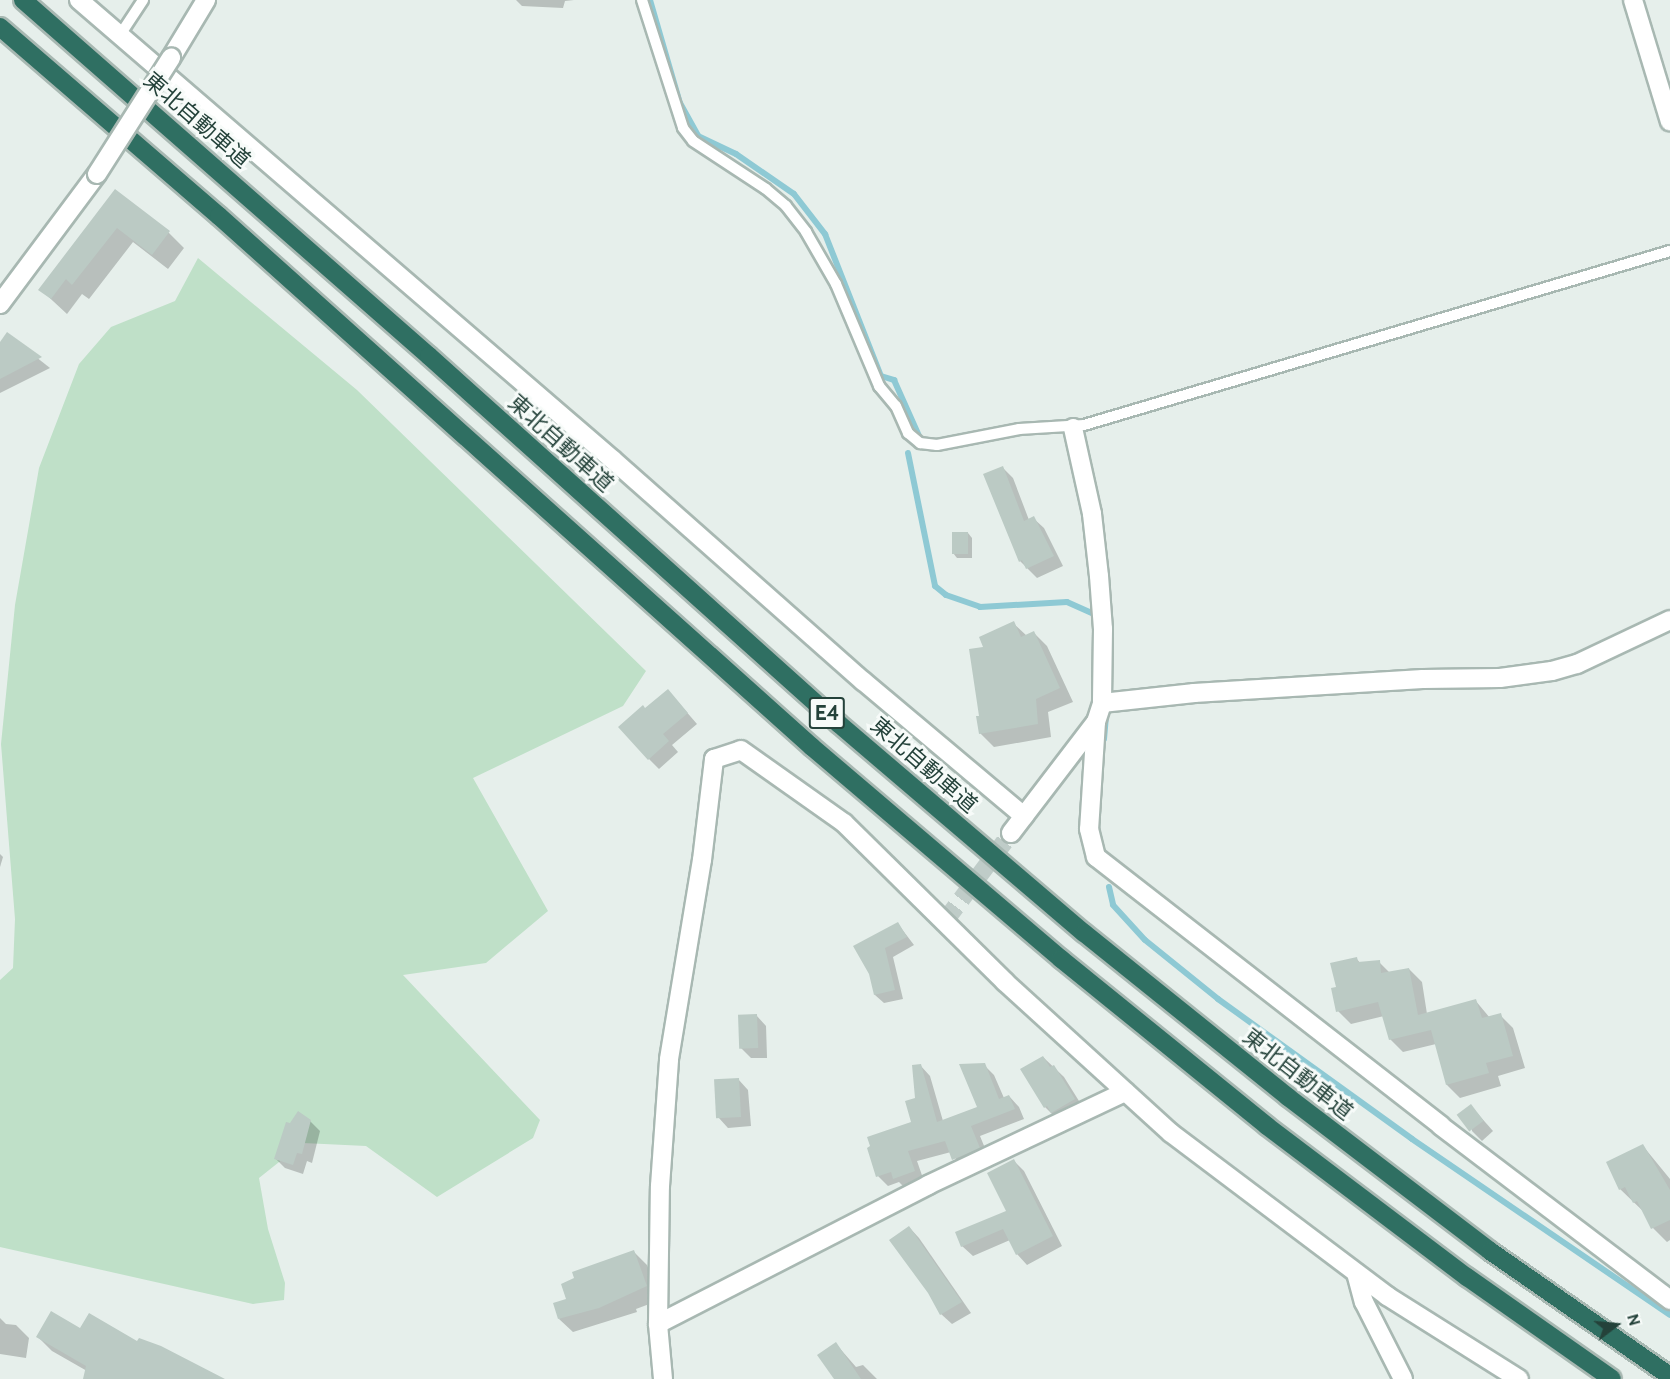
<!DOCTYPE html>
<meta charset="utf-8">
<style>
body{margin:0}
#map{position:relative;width:1670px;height:1379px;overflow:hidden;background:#e6efeb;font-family:Cabin,"Noto Sans JP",sans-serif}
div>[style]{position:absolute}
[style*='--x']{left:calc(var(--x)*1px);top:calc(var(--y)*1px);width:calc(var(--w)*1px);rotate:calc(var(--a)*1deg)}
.green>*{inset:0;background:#bfe0c8}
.shadow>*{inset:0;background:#0003}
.stream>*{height:6px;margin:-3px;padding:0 3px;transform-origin:3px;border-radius:3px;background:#8ec9d4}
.building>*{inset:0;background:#bbcac4;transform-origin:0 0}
.minor-tunnel>*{height:18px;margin-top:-9px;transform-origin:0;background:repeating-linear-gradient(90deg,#bfccc8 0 18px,transparent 0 27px)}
.roads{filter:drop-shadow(2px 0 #a8b8b2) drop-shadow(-2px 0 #a8b8b2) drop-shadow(0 2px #a8b8b2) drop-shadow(0 -2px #a8b8b2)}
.service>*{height:10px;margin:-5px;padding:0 5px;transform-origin:5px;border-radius:5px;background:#fff}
.minor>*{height:18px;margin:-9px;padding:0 9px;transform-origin:9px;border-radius:9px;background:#fff}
.motorway>*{height:18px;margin:-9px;padding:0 9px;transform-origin:9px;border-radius:9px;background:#2f6f62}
.bridges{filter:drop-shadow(2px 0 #a8b8b2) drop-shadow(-2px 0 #a8b8b2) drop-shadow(0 2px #a8b8b2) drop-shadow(0 -2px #a8b8b2)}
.minor-bridge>*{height:18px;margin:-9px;padding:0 9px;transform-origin:9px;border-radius:9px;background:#fff}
span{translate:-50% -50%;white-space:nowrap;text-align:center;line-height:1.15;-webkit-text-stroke:6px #f7fbf9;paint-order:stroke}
.shield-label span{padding:2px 4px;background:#f7fbf9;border:2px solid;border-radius:4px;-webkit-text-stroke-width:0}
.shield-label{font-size:21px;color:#24423a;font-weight:700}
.street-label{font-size:22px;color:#24423a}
.north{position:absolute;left:1586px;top:1295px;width:60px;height:60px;-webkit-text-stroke:4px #f7fbf9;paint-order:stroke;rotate:74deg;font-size:16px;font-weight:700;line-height:24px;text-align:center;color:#24423a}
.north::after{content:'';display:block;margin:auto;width:21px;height:27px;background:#24423a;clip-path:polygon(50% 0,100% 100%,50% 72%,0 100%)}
</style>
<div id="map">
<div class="green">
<div style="clip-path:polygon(198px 258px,357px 390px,646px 671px,623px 706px,473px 778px,548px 911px,486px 963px,403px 975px,540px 1120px,533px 1138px,437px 1197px,366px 1146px,303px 1143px,259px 1178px,268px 1229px,285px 1283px,284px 1300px,253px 1304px,0 1247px,0 980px,13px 968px,15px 919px,1px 744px,15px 605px,39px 468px,79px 364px,111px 327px,175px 301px)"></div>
</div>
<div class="shadow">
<div style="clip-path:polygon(516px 0,574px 0,565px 1px,563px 8px,522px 6px)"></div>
<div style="clip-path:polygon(115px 192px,169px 233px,184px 248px,168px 269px,133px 242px,89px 299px,82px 294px,67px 314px,40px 289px)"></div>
<div style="clip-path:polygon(7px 334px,50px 368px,0 393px,0 344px)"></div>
<div style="clip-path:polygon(1003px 468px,1013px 478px,1029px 520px,1033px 518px,1044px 528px,1063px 566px,1037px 578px,1020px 561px)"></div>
<div style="clip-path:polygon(968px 533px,972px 538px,972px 558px,957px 558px,953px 553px)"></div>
<div style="clip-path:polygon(1013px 623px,1027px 636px,1034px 633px,1047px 646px,1073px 702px,1048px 712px,1051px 737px,994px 747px,980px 733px,985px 648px)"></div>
<div style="clip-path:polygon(678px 702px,697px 724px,672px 745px,678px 752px,659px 769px,649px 759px,645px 710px)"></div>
<div style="clip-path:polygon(0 854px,3px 857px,0 867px)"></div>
<div style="clip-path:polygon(898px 924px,914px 945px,893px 957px,903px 999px,884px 1003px,875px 995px,870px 974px)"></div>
<div style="clip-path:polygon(1356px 958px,1361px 964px,1379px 962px,1390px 973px,1409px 969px,1422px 982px,1427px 1014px,1475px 1000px,1490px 1018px,1500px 1015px,1513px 1028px,1525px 1068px,1498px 1076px,1501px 1086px,1460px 1098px,1447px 1085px,1436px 1044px,1403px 1052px,1390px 1039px,1384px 1016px,1351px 1024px,1338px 1011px,1338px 988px)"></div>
<div style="clip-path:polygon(756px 1015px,766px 1026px,767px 1058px,751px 1058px,741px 1048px)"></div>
<div style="clip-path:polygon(1043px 1057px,1064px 1077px,1084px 1109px,1055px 1117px,1045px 1107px)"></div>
<div style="clip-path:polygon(920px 1065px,930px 1076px,943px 1121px,979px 1108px,984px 1065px,994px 1075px,1004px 1098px,1009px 1096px,1019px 1107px,1024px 1119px,980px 1136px,989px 1158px,963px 1169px,951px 1152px,917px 1161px,924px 1181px,905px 1188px,899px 1182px,888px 1186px,878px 1176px,913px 1123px)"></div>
<div style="clip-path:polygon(738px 1079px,748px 1090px,751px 1126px,728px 1128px,718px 1117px)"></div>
<div style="clip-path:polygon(1471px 1106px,1493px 1131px,1482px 1141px,1472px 1131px)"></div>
<div style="clip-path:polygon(310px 1121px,320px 1131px,312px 1163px,307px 1161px,303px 1174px,285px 1168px,276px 1159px)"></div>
<div style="clip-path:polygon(1643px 1146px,1670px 1179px,1670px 1240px,1667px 1242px,1653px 1228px,1646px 1214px,1620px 1189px)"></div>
<div style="clip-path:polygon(1014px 1161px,1024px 1171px,1062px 1246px,1027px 1265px,1017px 1254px,1010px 1240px,973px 1256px,962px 1246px,1008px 1212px)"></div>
<div style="clip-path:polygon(909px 1227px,919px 1238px,971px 1313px,952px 1324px,941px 1314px,929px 1292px)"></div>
<div style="clip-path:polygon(634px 1252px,647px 1265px,660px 1300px,636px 1309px,637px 1312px,573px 1332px,559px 1319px,568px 1300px)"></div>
<div style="clip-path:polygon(0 1318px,6px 1324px,16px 1325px,29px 1338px,26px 1358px,0 1354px)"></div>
<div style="clip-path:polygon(80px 1330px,138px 1343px,212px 1379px,84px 1379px,87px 1371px,52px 1351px,38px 1337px)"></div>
<div style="clip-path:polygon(836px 1344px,856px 1367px,863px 1365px,877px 1379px,836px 1379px)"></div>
</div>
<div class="stream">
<div style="--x:650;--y:0;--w:107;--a:73.8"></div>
<div style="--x:680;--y:103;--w:38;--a:61"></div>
<div style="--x:698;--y:136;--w:42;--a:25.3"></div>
<div style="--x:736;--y:154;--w:70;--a:34.6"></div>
<div style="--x:794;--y:194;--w:51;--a:52.2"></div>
<div style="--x:825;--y:234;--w:153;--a:68.5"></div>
<div style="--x:881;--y:376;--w:14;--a:17"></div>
<div style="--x:894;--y:380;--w:61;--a:65.9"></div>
<div style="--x:908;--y:453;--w:136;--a:78.5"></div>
<div style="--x:935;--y:586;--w:14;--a:39"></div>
<div style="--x:946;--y:595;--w:36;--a:19"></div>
<div style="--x:980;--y:607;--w:87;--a:-3.3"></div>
<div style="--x:1067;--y:602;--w:35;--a:24"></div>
<div style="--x:1104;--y:739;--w:22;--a:-85"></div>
<div style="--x:1109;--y:887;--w:18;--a:77"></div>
<div style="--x:1113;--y:905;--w:47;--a:47.6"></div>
<div style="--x:1145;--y:940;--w:94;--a:38.9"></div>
<div style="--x:1218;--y:999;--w:239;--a:35.8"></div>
<div style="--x:1412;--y:1139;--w:312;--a:34.3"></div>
</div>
<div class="building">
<div style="clip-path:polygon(115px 189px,170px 231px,152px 255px,117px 228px,72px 285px,66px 279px,51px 299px,38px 290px)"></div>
<div style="clip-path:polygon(7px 332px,42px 357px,0 379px,0 342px)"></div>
<div style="clip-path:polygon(1003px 466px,1024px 521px,1034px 516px,1054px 556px,1026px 569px,1022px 560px,1019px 562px,983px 474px)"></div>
<div style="left:952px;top:532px;width:16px;height:22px"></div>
<div style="clip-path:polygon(1014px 621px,1021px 637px,1034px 631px,1060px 688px,1036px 699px,1038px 724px,979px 734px,976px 716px,979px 716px,969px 649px,983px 647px,979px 637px)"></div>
<div style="clip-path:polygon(668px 689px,688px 713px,663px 734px,669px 741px,648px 760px,618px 727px,643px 705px,645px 708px)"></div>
<div style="clip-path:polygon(898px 922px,907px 937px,885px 948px,895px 990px,874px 995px,869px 974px,853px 946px)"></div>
<div style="clip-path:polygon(1357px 957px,1358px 962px,1380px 960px,1381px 973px,1409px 968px,1418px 1015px,1476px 999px,1482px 1018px,1501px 1013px,1513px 1056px,1486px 1063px,1489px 1073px,1446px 1085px,1431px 1030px,1389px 1040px,1378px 1002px,1336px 1012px,1331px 988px,1336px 987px,1330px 963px)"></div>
<div style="left:757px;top:1014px;width:34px;height:19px;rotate:88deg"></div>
<div style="clip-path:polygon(1043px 1056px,1050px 1067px,1054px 1065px,1075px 1099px,1051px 1113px,1047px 1106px,1044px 1108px,1020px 1069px)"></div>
<div style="clip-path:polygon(985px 1063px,999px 1099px,1009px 1095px,1015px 1109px,971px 1126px,980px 1148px,952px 1160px,945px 1141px,908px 1151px,915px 1171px,893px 1179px,891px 1172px,876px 1177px,867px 1148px,870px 1146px,867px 1137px,911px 1122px,905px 1101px,915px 1098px,912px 1065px,921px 1064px,937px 1122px,977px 1107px,959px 1064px)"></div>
<div style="left:739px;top:1078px;width:39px;height:25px;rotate:87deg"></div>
<div style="left:1471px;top:1104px;width:21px;height:18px;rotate:53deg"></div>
<div style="clip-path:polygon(298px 1111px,311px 1120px,302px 1154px,297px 1153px,293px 1165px,274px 1159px,286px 1122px,290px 1123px)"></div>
<div style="clip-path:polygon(1643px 1144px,1670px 1190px,1670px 1220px,1651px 1229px,1637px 1201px,1633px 1203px,1625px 1187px,1619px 1190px,1606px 1162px)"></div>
<div style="clip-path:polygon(1014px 1159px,1053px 1236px,1016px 1255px,1003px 1229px,961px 1247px,955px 1232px,1006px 1211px,987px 1173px)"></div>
<div style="clip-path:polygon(909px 1226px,962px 1302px,940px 1315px,928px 1293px,889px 1240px)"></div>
<div style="clip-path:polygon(634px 1250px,647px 1286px,599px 1308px,558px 1319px,553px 1303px,566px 1299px,561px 1284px,574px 1278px,572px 1272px)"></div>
<div style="clip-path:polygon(51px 1311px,80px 1328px,89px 1313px,137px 1341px,139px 1338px,161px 1346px,225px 1379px,83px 1379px,86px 1366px,36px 1337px)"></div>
<div style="clip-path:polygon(836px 1342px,861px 1379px,834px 1379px,817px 1355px)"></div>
</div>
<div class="minor-tunnel">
<div style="--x:945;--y:921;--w:110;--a:-53.1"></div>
</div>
<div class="roads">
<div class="service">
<div style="--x:642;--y:0;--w:134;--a:72.2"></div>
<div style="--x:683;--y:128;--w:16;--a:52"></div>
<div style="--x:693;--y:141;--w:87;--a:33.3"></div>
<div style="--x:766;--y:189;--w:26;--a:40"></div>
<div style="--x:786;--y:206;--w:33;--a:52"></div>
<div style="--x:806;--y:232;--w:60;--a:60"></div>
<div style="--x:836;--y:284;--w:111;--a:67.1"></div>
<div style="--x:879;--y:386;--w:26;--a:50"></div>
<div style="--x:896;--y:406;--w:30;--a:66"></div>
<div style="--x:908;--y:433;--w:16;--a:40"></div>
<div style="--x:920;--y:443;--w:17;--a:7"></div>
<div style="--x:937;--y:445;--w:84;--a:-11"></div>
<div style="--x:1019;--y:429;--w:65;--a:-3.5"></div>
<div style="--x:1084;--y:425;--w:611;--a:-16.54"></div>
<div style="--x:120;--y:35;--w:42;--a:-56.7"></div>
</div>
<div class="minor">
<div style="--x:79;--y:0;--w:705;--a:40.74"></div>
<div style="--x:613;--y:460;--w:334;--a:41.5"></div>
<div style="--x:863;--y:681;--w:210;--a:40"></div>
<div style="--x:1633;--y:0;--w:127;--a:73.1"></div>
<div style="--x:171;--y:58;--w:68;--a:-58.9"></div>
<div style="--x:0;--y:304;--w:162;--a:-53.3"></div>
<div style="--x:1073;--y:428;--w:88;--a:77.5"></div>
<div style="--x:1092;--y:514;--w:62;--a:83.6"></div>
<div style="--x:1099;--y:576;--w:53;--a:85.7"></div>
<div style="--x:1103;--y:629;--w:74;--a:90.8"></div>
<div style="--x:1096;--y:722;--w:107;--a:93.7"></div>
<div style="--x:1089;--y:829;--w:29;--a:76"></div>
<div style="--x:1096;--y:857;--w:437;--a:37.9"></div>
<div style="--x:1441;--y:1126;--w:288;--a:37.2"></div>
<div style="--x:1011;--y:833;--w:140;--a:-52.6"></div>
<div style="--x:1096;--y:722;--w:20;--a:-72"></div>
<div style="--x:1102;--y:703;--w:93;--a:-6.2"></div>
<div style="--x:1194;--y:693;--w:229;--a:-3.5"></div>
<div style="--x:1423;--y:679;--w:77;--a:-0.7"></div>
<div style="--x:1500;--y:678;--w:52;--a:-7.7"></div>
<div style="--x:1552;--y:671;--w:26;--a:-16"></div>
<div style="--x:1577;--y:664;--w:103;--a:-25.3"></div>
<div style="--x:1356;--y:1273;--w:30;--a:75"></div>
<div style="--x:1364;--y:1302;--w:86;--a:63.1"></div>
<div style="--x:658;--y:1324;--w:304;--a:-27.2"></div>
<div style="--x:928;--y:1185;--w:218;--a:-25.3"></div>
<div style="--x:663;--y:1379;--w:55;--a:-95.2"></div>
<div style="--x:658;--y:1324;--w:138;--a:-89.2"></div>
<div style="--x:660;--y:1186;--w:127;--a:-85.9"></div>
<div style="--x:669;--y:1059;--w:202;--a:-80.6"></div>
<div style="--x:702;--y:860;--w:102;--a:-83.2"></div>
<div style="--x:714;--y:759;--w:28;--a:-18"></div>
<div style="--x:741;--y:750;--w:126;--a:35.3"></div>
<div style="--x:844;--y:823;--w:226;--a:44.6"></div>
<div style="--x:1005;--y:982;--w:224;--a:42.3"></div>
<div style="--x:1171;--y:1133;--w:271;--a:37"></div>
<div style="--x:1387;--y:1296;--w:156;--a:32.2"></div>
</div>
<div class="motorway">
<div style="--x:23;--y:0;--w:540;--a:41.25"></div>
<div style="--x:429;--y:356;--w:551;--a:41.91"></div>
<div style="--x:839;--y:724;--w:322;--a:40.5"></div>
<div style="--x:1084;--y:933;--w:262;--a:38.8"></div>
<div style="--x:1288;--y:1097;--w:254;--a:37.3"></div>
<div style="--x:1490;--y:1251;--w:219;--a:34.8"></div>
<div style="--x:0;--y:27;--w:289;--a:40.8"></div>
<div style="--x:219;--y:216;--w:796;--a:41.84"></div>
<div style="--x:812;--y:747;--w:327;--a:40.4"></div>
<div style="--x:1061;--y:959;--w:265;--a:39"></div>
<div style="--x:1267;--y:1126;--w:251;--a:37.1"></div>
<div style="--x:1467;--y:1277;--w:177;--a:35.1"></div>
</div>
</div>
<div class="bridges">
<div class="minor-bridge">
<div style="--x:97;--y:174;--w:138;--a:-57.5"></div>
</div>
</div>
<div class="shield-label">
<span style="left:827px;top:713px">E4</span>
</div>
<div class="street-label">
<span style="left:197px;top:120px;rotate:41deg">東北自動車道</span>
<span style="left:561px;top:443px;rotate:42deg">東北自動車道</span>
<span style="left:924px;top:765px;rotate:41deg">東北自動車道</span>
<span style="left:1298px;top:1074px;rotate:38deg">東北自動車道</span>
</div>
<div class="north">N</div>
</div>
